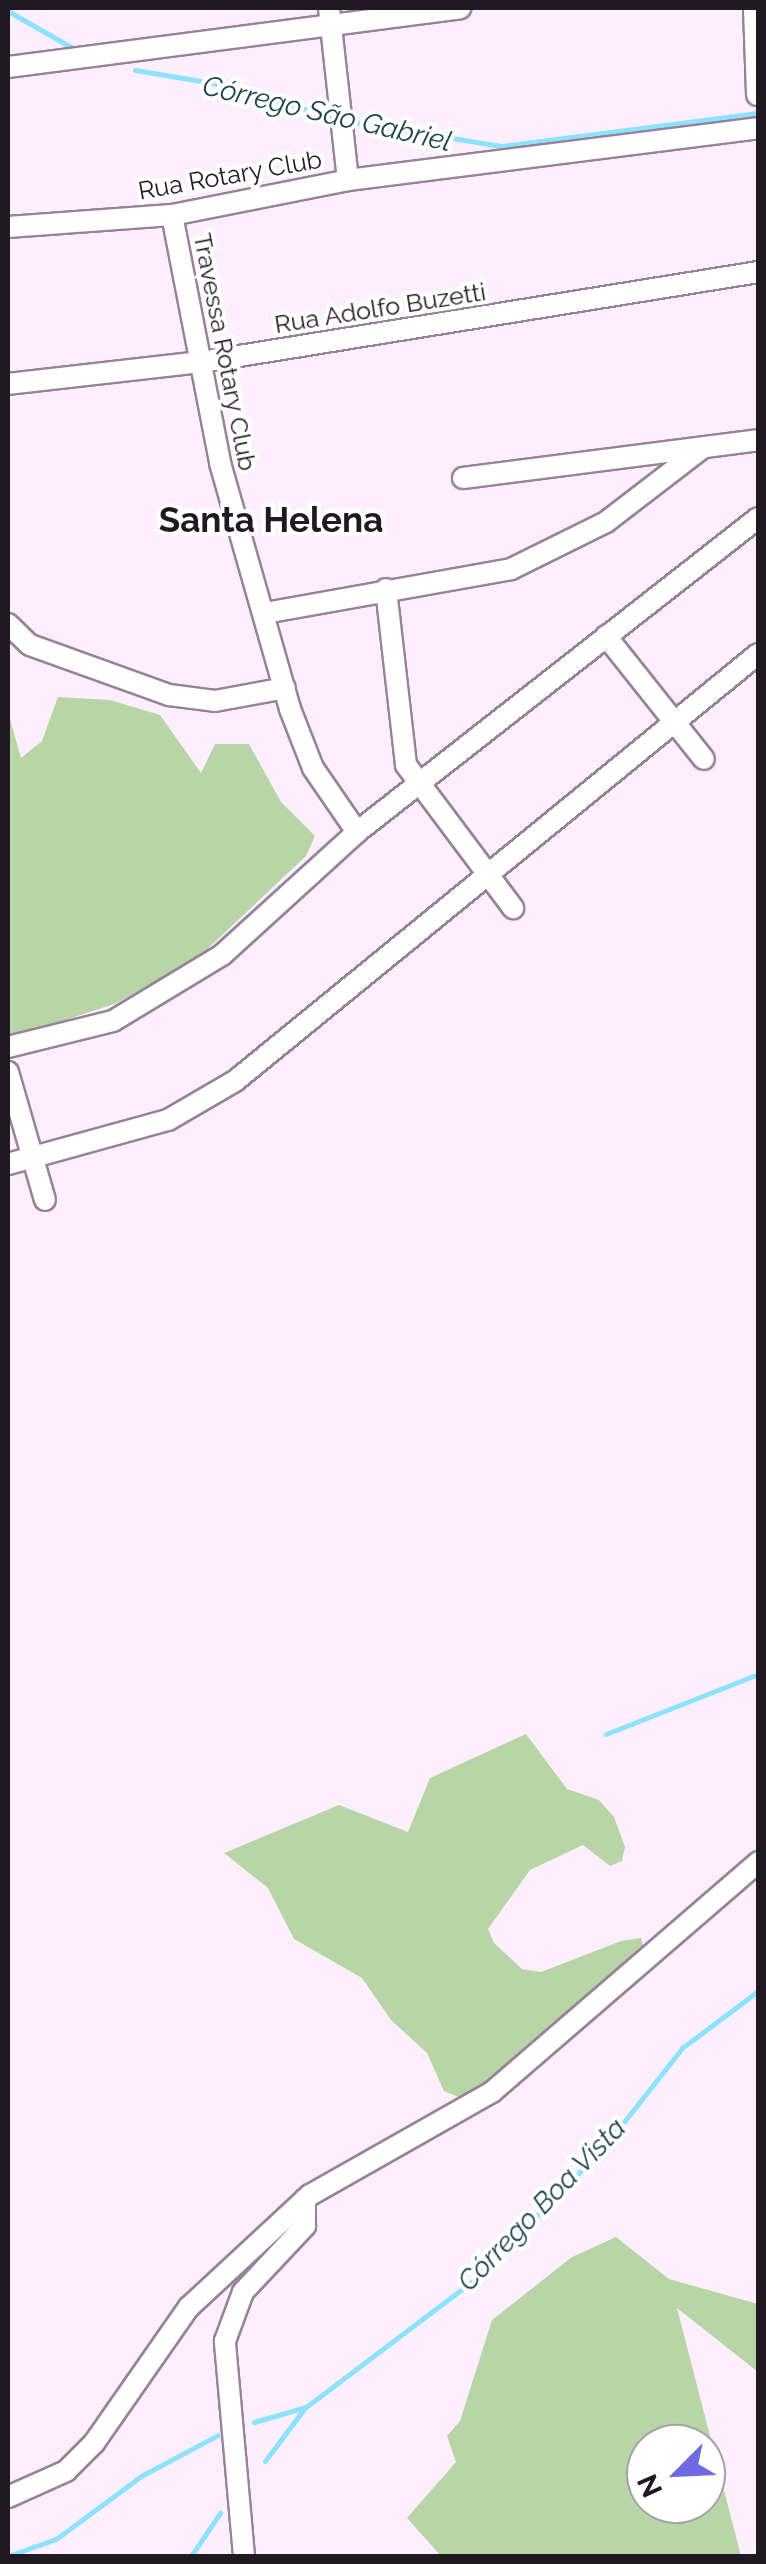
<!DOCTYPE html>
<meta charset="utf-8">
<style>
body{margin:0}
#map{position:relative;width:766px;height:2564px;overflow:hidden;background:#fdeffe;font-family:Raleway,sans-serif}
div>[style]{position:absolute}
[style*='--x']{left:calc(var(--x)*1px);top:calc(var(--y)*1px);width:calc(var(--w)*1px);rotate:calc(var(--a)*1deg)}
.green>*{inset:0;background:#b8d5a6}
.stream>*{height:5px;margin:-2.5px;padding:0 2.5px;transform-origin:2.5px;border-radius:2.5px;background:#8de2fe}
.roads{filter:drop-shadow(2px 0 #978399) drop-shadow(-2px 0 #978399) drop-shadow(0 2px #978399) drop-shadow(0 -2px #978399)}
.street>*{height:20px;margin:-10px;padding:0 10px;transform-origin:10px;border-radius:10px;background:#fff}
span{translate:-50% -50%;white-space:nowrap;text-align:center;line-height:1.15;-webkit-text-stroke:8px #fff;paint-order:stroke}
.street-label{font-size:25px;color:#211922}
.water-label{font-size:28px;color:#1c434f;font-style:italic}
.district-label{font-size:35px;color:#211922;font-weight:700}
.frame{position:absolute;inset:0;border:10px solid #211922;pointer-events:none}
.north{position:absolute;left:626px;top:2424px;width:100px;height:100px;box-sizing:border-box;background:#fff;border:2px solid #a6a3a7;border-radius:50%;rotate:246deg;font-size:28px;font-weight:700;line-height:40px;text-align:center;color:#211922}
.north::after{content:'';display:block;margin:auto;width:35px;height:45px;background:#6f6ae4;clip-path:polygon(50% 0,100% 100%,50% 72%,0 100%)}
</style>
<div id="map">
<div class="green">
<div style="clip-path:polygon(58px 697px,110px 700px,160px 715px,201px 773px,215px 744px,249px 744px,281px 802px,315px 836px,306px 856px,200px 956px,117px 1003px,8px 1039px,8px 712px,21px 758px,42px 741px)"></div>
<div style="clip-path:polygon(526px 1734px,567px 1789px,599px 1800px,614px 1817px,625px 1847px,622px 1861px,610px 1866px,583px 1845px,530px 1870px,488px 1929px,494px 1943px,522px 1969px,541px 1972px,621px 1941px,641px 1938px,646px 1958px,575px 2032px,463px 2099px,444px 2091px,427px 2053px,391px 2020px,362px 1978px,294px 1939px,268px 1888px,224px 1853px,339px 1805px,408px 1832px,430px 1778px)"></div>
<div style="clip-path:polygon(evenodd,616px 2237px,669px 2279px,758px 2304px,758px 2372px,677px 2308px,741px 2556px,441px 2556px,407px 2518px,456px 2462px,447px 2436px,460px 2421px,492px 2320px,572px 2257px,616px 2237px,646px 2444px,706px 2444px,706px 2504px,646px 2504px,646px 2444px)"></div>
</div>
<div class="stream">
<div style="--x:8;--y:11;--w:78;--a:29.8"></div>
<div style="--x:135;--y:70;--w:79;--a:9.5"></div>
<div style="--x:213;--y:83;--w:128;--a:15.9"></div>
<div style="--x:347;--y:121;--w:156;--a:9.2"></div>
<div style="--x:501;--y:146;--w:259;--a:-7.3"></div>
<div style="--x:606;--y:1734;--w:163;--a:-21.5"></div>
<div style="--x:254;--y:2422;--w:54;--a:-16.1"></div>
<div style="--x:306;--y:2407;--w:212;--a:-37.1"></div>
<div style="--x:475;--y:2279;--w:186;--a:-45.7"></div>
<div style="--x:605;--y:2146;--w:125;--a:-51.8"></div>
<div style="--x:682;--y:2048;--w:95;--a:-36.9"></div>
<div style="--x:265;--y:2461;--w:65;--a:-53.1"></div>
<div style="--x:8;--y:2556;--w:51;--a:-19.5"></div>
<div style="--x:56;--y:2539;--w:106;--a:-36.5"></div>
<div style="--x:141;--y:2476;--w:87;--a:-28"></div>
<div style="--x:191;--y:2556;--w:52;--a:-56"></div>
</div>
<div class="roads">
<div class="street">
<div style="--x:329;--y:8;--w:173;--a:83.7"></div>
<div style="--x:754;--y:8;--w:87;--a:88"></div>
<div style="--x:8;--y:67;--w:456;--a:-7.4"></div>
<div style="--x:172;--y:215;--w:253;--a:79"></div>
<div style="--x:220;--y:463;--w:256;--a:74.1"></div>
<div style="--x:290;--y:709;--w:63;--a:68.7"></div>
<div style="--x:313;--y:768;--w:78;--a:55.5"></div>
<div style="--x:8;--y:227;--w:164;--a:-4.2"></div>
<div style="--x:172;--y:215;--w:179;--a:-11.2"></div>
<div style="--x:348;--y:180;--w:413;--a:-7.2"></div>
<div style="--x:8;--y:384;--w:195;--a:-6.5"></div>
<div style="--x:202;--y:362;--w:563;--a:-9.19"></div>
<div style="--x:463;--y:478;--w:297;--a:-7.3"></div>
<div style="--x:386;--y:589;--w:177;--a:83.5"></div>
<div style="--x:406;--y:765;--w:179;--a:53.2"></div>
<div style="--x:265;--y:613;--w:250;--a:-10.1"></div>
<div style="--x:511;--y:569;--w:106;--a:-26.3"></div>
<div style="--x:606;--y:522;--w:120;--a:-37.5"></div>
<div style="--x:8;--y:624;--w:30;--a:44"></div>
<div style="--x:30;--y:645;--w:148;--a:19.8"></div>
<div style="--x:169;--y:695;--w:46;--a:7.4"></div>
<div style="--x:215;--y:701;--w:71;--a:-10.5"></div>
<div style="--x:606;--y:636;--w:157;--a:51.5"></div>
<div style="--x:8;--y:1047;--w:108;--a:-13.9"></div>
<div style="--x:113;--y:1021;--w:127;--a:-31.2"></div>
<div style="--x:222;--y:955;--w:183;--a:-42.3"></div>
<div style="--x:357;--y:832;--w:509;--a:-38.06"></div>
<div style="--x:8;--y:1072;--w:133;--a:73.9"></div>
<div style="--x:8;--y:1164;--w:166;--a:-15.4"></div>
<div style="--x:168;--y:1120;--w:78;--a:-30.2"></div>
<div style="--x:235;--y:1081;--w:675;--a:-39.23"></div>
<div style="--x:8;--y:2497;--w:64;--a:-24.1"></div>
<div style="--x:66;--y:2471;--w:40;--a:-45"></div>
<div style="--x:94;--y:2443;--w:166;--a:-55.1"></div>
<div style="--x:189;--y:2307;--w:165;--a:-42.8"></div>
<div style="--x:310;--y:2195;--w:209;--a:-29.5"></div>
<div style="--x:492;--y:2092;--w:352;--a:-40.8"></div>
<div style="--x:244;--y:2556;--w:216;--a:-95.1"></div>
<div style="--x:225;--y:2341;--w:52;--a:-69.8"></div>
<div style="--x:243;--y:2292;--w:91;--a:-46.8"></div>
<div style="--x:305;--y:2226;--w:27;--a:-90"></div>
</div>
</div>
<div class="street-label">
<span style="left:230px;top:175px;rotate:-10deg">Rua Rotary Club</span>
<span style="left:380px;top:308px;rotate:-9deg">Rua Adolfo Buzetti</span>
<span style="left:225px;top:352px;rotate:79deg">Travessa Rotary Club</span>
</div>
<div class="water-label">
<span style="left:327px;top:114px;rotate:13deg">Córrego São Gabriel</span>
<span style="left:542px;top:2205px;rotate:-46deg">Córrego Boa Vista</span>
</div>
<div class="district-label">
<span style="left:271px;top:520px">Santa Helena</span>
</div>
<div class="frame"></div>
<div class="north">N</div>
</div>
